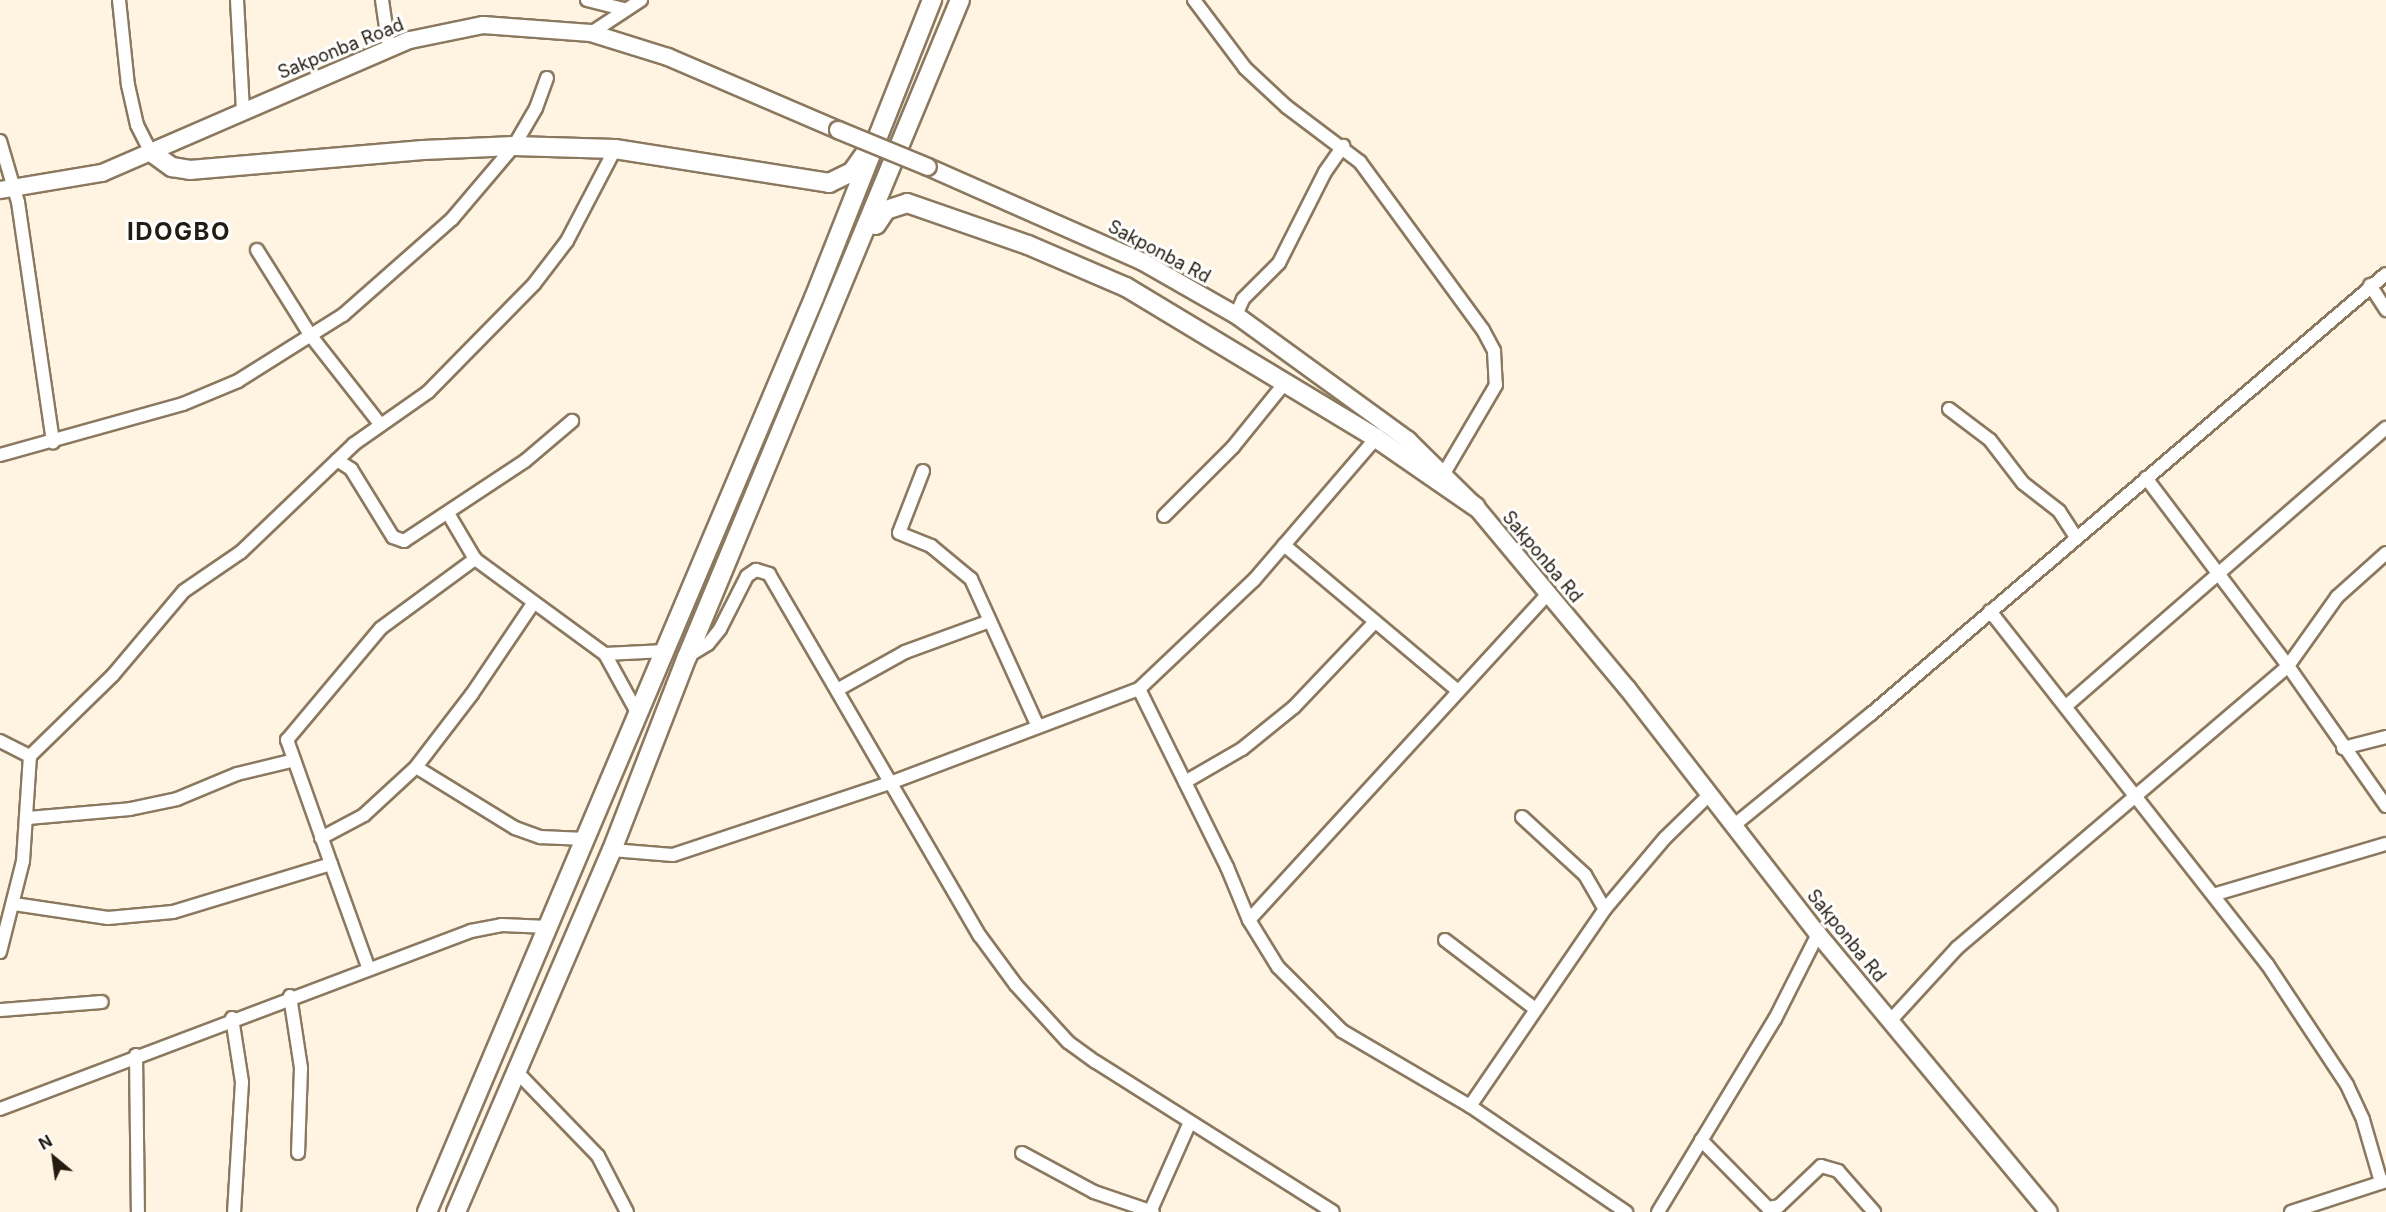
<!DOCTYPE html>
<style>
body{margin:0}
#map{position:relative;width:2386px;height:1212px;overflow:hidden;background:#fff3e2;font-family:Inter,sans-serif}
div>[style]{position:absolute}
[style*='--x']{left:calc(var(--x)*1px);top:calc(var(--y)*1px);width:calc(var(--w)*1px);rotate:calc(var(--a)*1deg)}
.roads{filter:drop-shadow(2px 0 #8b795f) drop-shadow(-2px 0 #8b795f) drop-shadow(0 2px #8b795f) drop-shadow(0 -2px #8b795f)}
.minor>*{height:12px;margin:-6px;padding:0 6px;transform-origin:6px;border-radius:6px;background:#fff}
.major>*{height:16px;margin:-8px;padding:0 8px;transform-origin:8px;border-radius:8px;background:#fff}
.highway>*{height:18px;margin:-9px;padding:0 9px;transform-origin:9px;border-radius:9px;background:#fff}
.bridges{filter:drop-shadow(2px 0 #8b795f) drop-shadow(-2px 0 #8b795f) drop-shadow(0 2px #8b795f) drop-shadow(0 -2px #8b795f)}
.major-bridge>*{height:16px;margin:-8px;padding:0 8px;transform-origin:8px;border-radius:8px;background:#fff}
span{translate:-50% -50%;white-space:nowrap;text-align:center;line-height:1.15;-webkit-text-stroke:6px #fff;paint-order:stroke}
.street-label{font-size:18px;color:#231c11}
.district-label{font-size:24px;color:#231c11;font-weight:700;letter-spacing:1.5px}
.north{position:absolute;left:24px;top:1128px;width:60px;height:60px;-webkit-text-stroke:4px #fff;paint-order:stroke;rotate:331deg;font-size:16px;font-weight:700;line-height:24px;text-align:center;color:#231c11}
.north::after{content:'';display:block;margin:auto;width:21px;height:27px;background:#231c11;clip-path:polygon(50% 0,100% 100%,50% 72%,0 100%)}
</style>
<div id="map">
<div class="roads">
<div class="minor">
<div style="--x:119;--y:0;--w:85;--a:84"></div>
<div style="--x:128;--y:85;--w:41;--a:77.3"></div>
<div style="--x:137;--y:125;--w:30;--a:63"></div>
<div style="--x:237;--y:0;--w:111;--a:86.9"></div>
<div style="--x:382;--y:0;--w:49;--a:81.7"></div>
<div style="--x:587;--y:0;--w:38;--a:14"></div>
<div style="--x:1194;--y:0;--w:85;--a:53.1"></div>
<div style="--x:1245;--y:68;--w:57;--a:42.9"></div>
<div style="--x:1287;--y:107;--w:91;--a:37"></div>
<div style="--x:1360;--y:162;--w:208;--a:53.8"></div>
<div style="--x:1483;--y:330;--w:24;--a:62"></div>
<div style="--x:1494;--y:351;--w:34;--a:87"></div>
<div style="--x:1496;--y:385;--w:104;--a:120.5"></div>
<div style="--x:591;--y:33;--w:60;--a:-33.4"></div>
<div style="--x:0;--y:141;--w:64;--a:73.6"></div>
<div style="--x:18;--y:202;--w:243;--a:81.7"></div>
<div style="--x:257;--y:250;--w:102;--a:57.9"></div>
<div style="--x:311;--y:336;--w:112;--a:51.9"></div>
<div style="--x:2370;--y:285;--w:30;--a:57"></div>
<div style="--x:1236;--y:315;--w:17;--a:-66"></div>
<div style="--x:1243;--y:299;--w:51;--a:-45"></div>
<div style="--x:1279;--y:263;--w:102;--a:-63.2"></div>
<div style="--x:1325;--y:172;--w:32;--a:-55"></div>
<div style="--x:1949;--y:409;--w:51;--a:37.1"></div>
<div style="--x:1990;--y:440;--w:54;--a:52.5"></div>
<div style="--x:2023;--y:483;--w:46;--a:37.9"></div>
<div style="--x:2059;--y:511;--w:31;--a:57"></div>
<div style="--x:0;--y:455;--w:190;--a:-15.6"></div>
<div style="--x:183;--y:404;--w:60;--a:-22.7"></div>
<div style="--x:238;--y:381;--w:124;--a:-32.2"></div>
<div style="--x:343;--y:315;--w:145;--a:-41.4"></div>
<div style="--x:452;--y:219;--w:96;--a:-49.7"></div>
<div style="--x:514;--y:146;--w:44;--a:-59.9"></div>
<div style="--x:536;--y:108;--w:32;--a:-70"></div>
<div style="--x:337;--y:460;--w:17;--a:33"></div>
<div style="--x:351;--y:469;--w:80;--a:58.3"></div>
<div style="--x:393;--y:537;--w:12;--a:20"></div>
<div style="--x:404;--y:541;--w:145;--a:-33.5"></div>
<div style="--x:525;--y:461;--w:62;--a:-40.4"></div>
<div style="--x:923;--y:471;--w:66;--a:111.2"></div>
<div style="--x:899;--y:533;--w:35;--a:22"></div>
<div style="--x:931;--y:546;--w:52;--a:39.5"></div>
<div style="--x:971;--y:579;--w:162;--a:65.6"></div>
<div style="--x:2146;--y:478;--w:236;--a:52.9"></div>
<div style="--x:2288;--y:666;--w:171;--a:55"></div>
<div style="--x:449;--y:515;--w:51;--a:59.4"></div>
<div style="--x:1164;--y:516;--w:98;--a:-45"></div>
<div style="--x:1233;--y:447;--w:81;--a:-51"></div>
<div style="--x:1284;--y:545;--w:227;--a:40"></div>
<div style="--x:1990;--y:611;--w:449;--a:51.9"></div>
<div style="--x:2267;--y:964;--w:145;--a:56.5"></div>
<div style="--x:2347;--y:1085;--w:38;--a:65"></div>
<div style="--x:2363;--y:1120;--w:65;--a:73.8"></div>
<div style="--x:605;--y:654;--w:60;--a:-2.9"></div>
<div style="--x:688;--y:656;--w:23;--a:-31"></div>
<div style="--x:708;--y:644;--w:19;--a:-51"></div>
<div style="--x:720;--y:629;--w:59;--a:-63"></div>
<div style="--x:747;--y:576;--w:11;--a:-34"></div>
<div style="--x:756;--y:570;--w:14;--a:17"></div>
<div style="--x:769;--y:574;--w:419;--a:59.8"></div>
<div style="--x:980;--y:936;--w:61;--a:53.7"></div>
<div style="--x:1016;--y:985;--w:77;--a:47.6"></div>
<div style="--x:1068;--y:1042;--w:34;--a:36"></div>
<div style="--x:1096;--y:1062;--w:280;--a:32.3"></div>
<div style="--x:1139;--y:689;--w:199;--a:63.7"></div>
<div style="--x:1227;--y:867;--w:57;--a:67.5"></div>
<div style="--x:1249;--y:920;--w:55;--a:58.3"></div>
<div style="--x:1278;--y:967;--w:91;--a:45"></div>
<div style="--x:1342;--y:1031;--w:148;--a:30.4"></div>
<div style="--x:1470;--y:1106;--w:189;--a:34.2"></div>
<div style="--x:837;--y:690;--w:78;--a:-29.2"></div>
<div style="--x:905;--y:652;--w:90;--a:-20"></div>
<div style="--x:2066;--y:706;--w:424;--a:-41"></div>
<div style="--x:0;--y:741;--w:34;--a:27"></div>
<div style="--x:30;--y:756;--w:116;--a:-44.3"></div>
<div style="--x:113;--y:675;--w:110;--a:-49.8"></div>
<div style="--x:184;--y:591;--w:69;--a:-34.4"></div>
<div style="--x:241;--y:552;--w:156;--a:-43.7"></div>
<div style="--x:354;--y:444;--w:90;--a:-35.1"></div>
<div style="--x:428;--y:392;--w:151;--a:-45.5"></div>
<div style="--x:534;--y:284;--w:54;--a:-52.5"></div>
<div style="--x:567;--y:241;--w:104;--a:-62.4"></div>
<div style="--x:2343;--y:748;--w:44;--a:-14.3"></div>
<div style="--x:416;--y:767;--w:116;--a:31.6"></div>
<div style="--x:515;--y:828;--w:27;--a:20"></div>
<div style="--x:540;--y:837;--w:45;--a:2.5"></div>
<div style="--x:1185;--y:782;--w:66;--a:-30.1"></div>
<div style="--x:1242;--y:749;--w:67;--a:-38.9"></div>
<div style="--x:1294;--y:707;--w:117;--a:-46.4"></div>
<div style="--x:1522;--y:817;--w:86;--a:42.6"></div>
<div style="--x:1585;--y:875;--w:39;--a:60"></div>
<div style="--x:28;--y:818;--w:102;--a:-5"></div>
<div style="--x:130;--y:809;--w:48;--a:-12"></div>
<div style="--x:177;--y:799;--w:65;--a:-22.6"></div>
<div style="--x:237;--y:774;--w:56;--a:-13.5"></div>
<div style="--x:1733;--y:826;--w:178;--a:-39.1"></div>
<div style="--x:1871;--y:714;--w:677;--a:-40.51"></div>
<div style="--x:321;--y:838;--w:49;--a:-28.1"></div>
<div style="--x:364;--y:815;--w:71;--a:-42.7"></div>
<div style="--x:416;--y:767;--w:92;--a:-52.5"></div>
<div style="--x:472;--y:694;--w:107;--a:-56"></div>
<div style="--x:612;--y:850;--w:61;--a:4.7"></div>
<div style="--x:673;--y:855;--w:229;--a:-18.4"></div>
<div style="--x:890;--y:783;--w:266;--a:-20.7"></div>
<div style="--x:1139;--y:689;--w:158;--a:-43.5"></div>
<div style="--x:1254;--y:580;--w:187;--a:-49.3"></div>
<div style="--x:331;--y:864;--w:109;--a:70.2"></div>
<div style="--x:2216;--y:894;--w:177;--a:-16.4"></div>
<div style="--x:14;--y:904;--w:95;--a:8.5"></div>
<div style="--x:108;--y:918;--w:65;--a:-5.3"></div>
<div style="--x:173;--y:912;--w:165;--a:-16.9"></div>
<div style="--x:331;--y:864;--w:132;--a:-109.5"></div>
<div style="--x:287;--y:740;--w:146;--a:-50"></div>
<div style="--x:381;--y:628;--w:117;--a:-36.3"></div>
<div style="--x:475;--y:559;--w:161;--a:36.2"></div>
<div style="--x:605;--y:654;--w:68;--a:61.2"></div>
<div style="--x:1249;--y:920;--w:442;--a:-47.5"></div>
<div style="--x:1445;--y:940;--w:112;--a:37.4"></div>
<div style="--x:0;--y:952;--w:94;--a:-75.8"></div>
<div style="--x:23;--y:861;--w:105;--a:-86.2"></div>
<div style="--x:290;--y:996;--w:73;--a:81.3"></div>
<div style="--x:301;--y:1068;--w:85;--a:92"></div>
<div style="--x:0;--y:1010;--w:102;--a:-4.5"></div>
<div style="--x:232;--y:1018;--w:65;--a:81.1"></div>
<div style="--x:242;--y:1082;--w:130;--a:93.5"></div>
<div style="--x:1891;--y:1020;--w:98;--a:-47.5"></div>
<div style="--x:1957;--y:948;--w:435;--a:-40.4"></div>
<div style="--x:2288;--y:666;--w:85;--a:-54.6"></div>
<div style="--x:2337;--y:597;--w:66;--a:-41.9"></div>
<div style="--x:136;--y:1055;--w:157;--a:89.3"></div>
<div style="--x:516;--y:1071;--w:118;--a:46"></div>
<div style="--x:598;--y:1156;--w:63;--a:62.6"></div>
<div style="--x:1470;--y:1106;--w:239;--a:-55.6"></div>
<div style="--x:1605;--y:909;--w:93;--a:-49.8"></div>
<div style="--x:1665;--y:838;--w:62;--a:-44.3"></div>
<div style="--x:0;--y:1109;--w:504;--a:-20.7"></div>
<div style="--x:471;--y:931;--w:31;--a:-11"></div>
<div style="--x:501;--y:925;--w:47;--a:2.4"></div>
<div style="--x:1701;--y:1140;--w:95;--a:45.4"></div>
<div style="--x:1768;--y:1208;--w:11;--a:-10"></div>
<div style="--x:1779;--y:1206;--w:58;--a:-43.6"></div>
<div style="--x:1821;--y:1166;--w:18;--a:16"></div>
<div style="--x:1838;--y:1171;--w:55;--a:48.7"></div>
<div style="--x:1022;--y:1153;--w:82;--a:28.4"></div>
<div style="--x:1094;--y:1192;--w:62;--a:18.7"></div>
<div style="--x:1150;--y:1212;--w:98;--a:-66"></div>
<div style="--x:1658;--y:1212;--w:226;--a:-58.8"></div>
<div style="--x:1775;--y:1019;--w:95;--a:-63.2"></div>
<div style="--x:2291;--y:1212;--w:100;--a:-18.1"></div>
</div>
<div class="major">
<div style="--x:928;--y:167;--w:235;--a:23.8"></div>
<div style="--x:1143;--y:262;--w:107;--a:29.7"></div>
<div style="--x:1236;--y:315;--w:213;--a:36"></div>
<div style="--x:1408;--y:440;--w:95;--a:44.6"></div>
<div style="--x:1476;--y:507;--w:236;--a:50.2"></div>
<div style="--x:1627;--y:688;--w:311;--a:52.2"></div>
<div style="--x:1818;--y:934;--w:361;--a:50.3"></div>
<div style="--x:0;--y:190;--w:103;--a:-9.5"></div>
<div style="--x:102;--y:173;--w:335;--a:-23.4"></div>
<div style="--x:410;--y:40;--w:75;--a:-11.6"></div>
<div style="--x:483;--y:25;--w:108;--a:4.2"></div>
<div style="--x:591;--y:33;--w:81;--a:17.3"></div>
<div style="--x:668;--y:57;--w:185;--a:23.2"></div>
</div>
<div class="highway">
<div style="--x:151;--y:152;--w:26;--a:36"></div>
<div style="--x:172;--y:167;--w:18;--a:9"></div>
<div style="--x:190;--y:170;--w:234;--a:-4.9"></div>
<div style="--x:423;--y:150;--w:91;--a:-2.5"></div>
<div style="--x:514;--y:146;--w:101;--a:1.7"></div>
<div style="--x:615;--y:149;--w:217;--a:9"></div>
<div style="--x:829;--y:183;--w:25;--a:-26"></div>
<div style="--x:852;--y:172;--w:21;--a:-55"></div>
<div style="--x:876;--y:225;--w:18;--a:-56"></div>
<div style="--x:886;--y:210;--w:22;--a:-18"></div>
<div style="--x:907;--y:203;--w:128;--a:19.1"></div>
<div style="--x:1028;--y:245;--w:107;--a:23.2"></div>
<div style="--x:1126;--y:287;--w:292;--a:31.1"></div>
<div style="--x:1376;--y:438;--w:121;--a:34.6"></div>
<div style="--x:427;--y:1212;--w:993;--a:-67.05"></div>
<div style="--x:814;--y:298;--w:321;--a:-68.4"></div>
<div style="--x:456;--y:1212;--w:394;--a:-66.7"></div>
<div style="--x:612;--y:850;--w:207;--a:-68.8"></div>
<div style="--x:687;--y:657;--w:711;--a:-67.44"></div>
</div>
</div>
<div class="bridges">
<div class="major-bridge">
<div style="--x:838;--y:130;--w:97;--a:22.3"></div>
</div>
</div>
<div class="street-label">
<span style="left:341px;top:49px;rotate:-22deg">Sakponba Road</span>
<span style="left:1159px;top:252px;rotate:28deg">Sakponba Rd</span>
<span style="left:1542px;top:557px;rotate:50deg">Sakponba Rd</span>
<span style="left:1846px;top:936px;rotate:51deg">Sakponba Rd</span>
</div>
<div class="district-label">
<span style="left:179px;top:232px">IDOGBO</span>
</div>
<div class="north">N</div>
</div>
